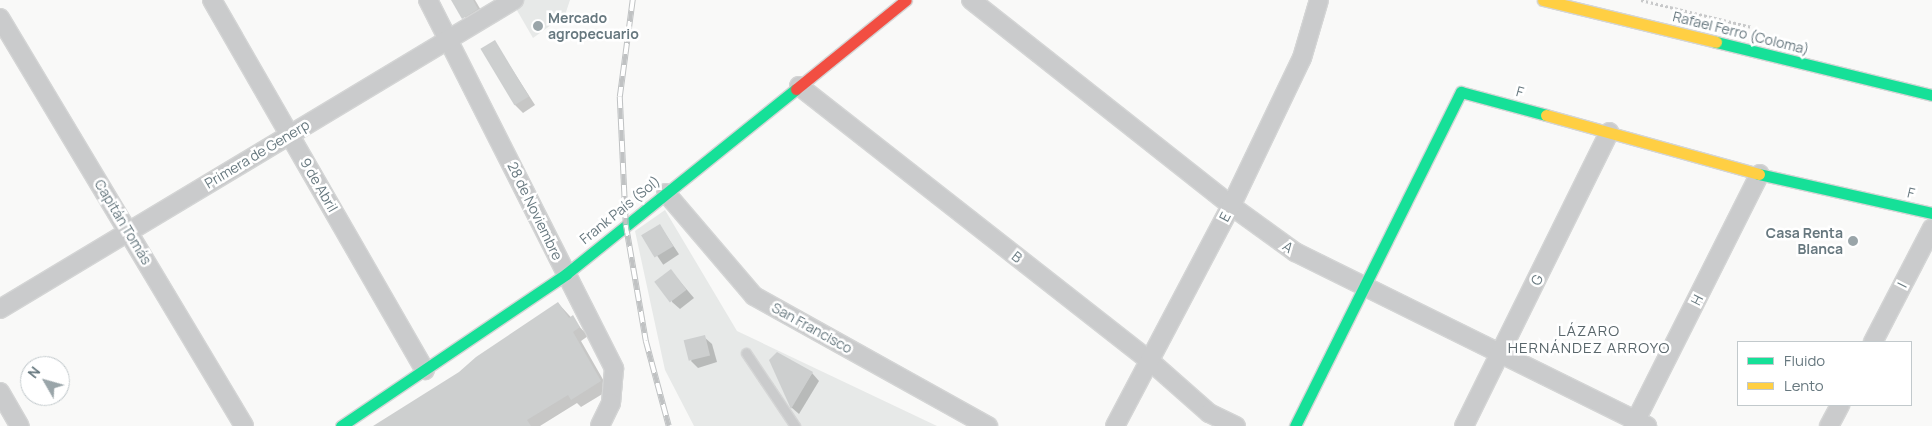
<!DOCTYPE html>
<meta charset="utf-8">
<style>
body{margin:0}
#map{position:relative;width:1932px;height:426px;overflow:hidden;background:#f9f9f8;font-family:Manrope,sans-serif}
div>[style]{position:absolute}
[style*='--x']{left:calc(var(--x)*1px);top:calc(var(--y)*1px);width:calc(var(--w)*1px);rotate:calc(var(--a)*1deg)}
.built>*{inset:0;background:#e7e9e8}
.shadow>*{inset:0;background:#0003;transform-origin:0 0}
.building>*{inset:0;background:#cdcfcf;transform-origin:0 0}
.path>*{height:3px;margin-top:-1.5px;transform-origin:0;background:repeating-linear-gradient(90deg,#c8c9ca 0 2.5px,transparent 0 5px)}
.roads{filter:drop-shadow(1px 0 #d4d5d5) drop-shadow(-1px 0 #d4d5d5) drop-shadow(0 1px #d4d5d5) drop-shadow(0 -1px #d4d5d5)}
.lane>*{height:9px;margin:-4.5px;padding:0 4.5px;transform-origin:4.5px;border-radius:4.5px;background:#cacbcc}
.street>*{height:18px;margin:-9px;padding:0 9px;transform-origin:9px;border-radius:9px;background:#cacbcc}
.fast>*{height:11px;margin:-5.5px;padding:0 5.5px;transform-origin:5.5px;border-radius:5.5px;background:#16e098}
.slow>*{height:11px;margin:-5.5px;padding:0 5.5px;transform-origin:5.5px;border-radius:5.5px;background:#ffcf43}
.jam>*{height:11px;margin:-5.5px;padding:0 5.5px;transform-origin:5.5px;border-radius:5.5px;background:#f24e42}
.rail>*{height:5.5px;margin-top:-2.75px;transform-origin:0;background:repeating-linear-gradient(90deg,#fff 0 11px,#c0c2c3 0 22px);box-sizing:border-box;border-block:1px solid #c0c2c3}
.dots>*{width:14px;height:14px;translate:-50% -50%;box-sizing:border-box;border:2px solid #fff;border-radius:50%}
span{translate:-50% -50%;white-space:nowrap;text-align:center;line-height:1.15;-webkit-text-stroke:5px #fff;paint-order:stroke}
.poi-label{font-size:14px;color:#67787f;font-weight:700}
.left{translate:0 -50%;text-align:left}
.right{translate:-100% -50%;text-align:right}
.street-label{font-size:14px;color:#67787f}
.neighbourhood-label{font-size:15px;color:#59666b;letter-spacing:1px}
.legend{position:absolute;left:1737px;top:341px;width:175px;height:65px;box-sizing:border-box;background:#fff;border:1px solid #c2c9cc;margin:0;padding:6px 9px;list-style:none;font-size:15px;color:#67787f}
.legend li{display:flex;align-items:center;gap:10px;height:25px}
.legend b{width:25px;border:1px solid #c2c9cc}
.north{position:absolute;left:20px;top:356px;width:50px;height:50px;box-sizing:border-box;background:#fff;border:1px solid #c2c9cc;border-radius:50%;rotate:308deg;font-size:14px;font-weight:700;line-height:20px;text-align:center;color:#67787f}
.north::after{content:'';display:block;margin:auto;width:18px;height:22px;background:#9aa5a9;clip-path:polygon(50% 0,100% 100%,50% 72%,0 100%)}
</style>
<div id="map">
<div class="built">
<div style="clip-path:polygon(511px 0,570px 0,565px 15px,533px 38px)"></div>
<div style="clip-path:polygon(665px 210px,737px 331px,937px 426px,694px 426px,665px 370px,635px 231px)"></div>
</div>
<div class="shadow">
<div style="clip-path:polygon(453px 0,475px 0,485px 17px,471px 26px)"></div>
<div style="clip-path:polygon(494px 41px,535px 105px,523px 113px,515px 105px)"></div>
<div style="left:660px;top:226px;width:34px;height:19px;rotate:56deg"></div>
<div style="clip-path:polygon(671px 271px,694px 298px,680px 309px,672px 302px)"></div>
<div style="clip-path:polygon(558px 303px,588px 336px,581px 341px,609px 390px,581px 407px,577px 403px,540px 426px,376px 426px,460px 373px)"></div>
<div style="clip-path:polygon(704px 337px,712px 344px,717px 362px,698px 368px,691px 361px)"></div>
<div style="clip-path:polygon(812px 373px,819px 381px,799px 414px,791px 407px)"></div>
</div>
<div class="building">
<div style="clip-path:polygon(451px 0,473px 0,478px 9px,462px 19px)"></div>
<div style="left:495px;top:40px;width:66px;height:17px;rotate:59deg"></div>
<div style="left:660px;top:224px;width:26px;height:22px;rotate:59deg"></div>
<div style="left:671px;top:269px;width:26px;height:21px;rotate:53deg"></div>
<div style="clip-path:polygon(558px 302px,569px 318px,573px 315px,580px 327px,573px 332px,601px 381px,571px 400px,568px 395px,527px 420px,531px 426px,373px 426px,459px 372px,476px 357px)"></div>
<div style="left:705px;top:335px;width:21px;height:22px;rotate:76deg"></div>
<div style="clip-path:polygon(777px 352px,813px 372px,791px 409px,769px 360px)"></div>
</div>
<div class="path">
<div style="--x:1641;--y:0;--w:114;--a:13.7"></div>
</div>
<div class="roads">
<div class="lane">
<div style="--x:746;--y:353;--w:88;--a:56.1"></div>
</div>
<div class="street">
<div style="--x:212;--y:0;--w:427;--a:60.1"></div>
<div style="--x:428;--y:0;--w:413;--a:63.2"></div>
<div style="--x:614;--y:369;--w:34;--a:95"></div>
<div style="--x:611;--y:403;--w:25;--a:116"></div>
<div style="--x:971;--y:0;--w:339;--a:38.3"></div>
<div style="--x:1237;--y:210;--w:72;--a:35.9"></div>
<div style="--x:1295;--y:252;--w:393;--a:26.3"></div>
<div style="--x:0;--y:18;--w:475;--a:59.1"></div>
<div style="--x:799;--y:86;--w:446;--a:38.1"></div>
<div style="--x:1150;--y:361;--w:79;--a:41.4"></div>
<div style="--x:1209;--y:413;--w:30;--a:26"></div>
<div style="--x:666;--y:193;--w:135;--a:49.5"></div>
<div style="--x:754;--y:296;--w:268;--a:29.1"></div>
<div style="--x:0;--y:309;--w:600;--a:-31.01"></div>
<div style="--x:1873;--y:342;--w:128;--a:-62.6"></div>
<div style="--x:0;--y:392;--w:39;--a:60"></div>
<div style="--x:1115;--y:426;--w:249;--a:-62.2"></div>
<div style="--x:1231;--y:206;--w:164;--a:-64.4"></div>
<div style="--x:1302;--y:58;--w:60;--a:-73.7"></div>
<div style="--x:1464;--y:426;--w:328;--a:-63.7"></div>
<div style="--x:1633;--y:426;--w:282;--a:-63.3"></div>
<div style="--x:1829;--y:426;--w:24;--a:-62"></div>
</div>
<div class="fast">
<div style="--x:1716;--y:42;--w:222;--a:13.8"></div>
<div style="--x:1759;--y:174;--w:177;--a:12.7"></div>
<div style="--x:341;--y:426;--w:272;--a:-34"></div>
<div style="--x:566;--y:274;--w:295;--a:-38.8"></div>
<div style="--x:1295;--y:426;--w:373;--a:-63.6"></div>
<div style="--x:1461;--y:92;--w:88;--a:15.1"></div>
</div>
<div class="slow">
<div style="--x:1543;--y:0;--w:178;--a:13.6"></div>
<div style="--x:1546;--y:115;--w:221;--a:15.5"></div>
</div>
<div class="jam">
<div style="--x:796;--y:89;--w:141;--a:-39"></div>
</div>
</div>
<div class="rail">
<div style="--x:633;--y:0;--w:98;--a:97.6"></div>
<div style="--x:620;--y:97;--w:128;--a:87.3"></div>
<div style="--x:626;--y:225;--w:118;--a:80.2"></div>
<div style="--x:646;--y:341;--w:88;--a:74.9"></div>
</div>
<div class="dots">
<div style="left:538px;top:26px;background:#9aa5a9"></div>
<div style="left:1853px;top:241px;background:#9aa5a9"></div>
</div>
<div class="poi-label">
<span class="left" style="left:548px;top:26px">Mercado<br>agropecuario</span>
<span class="right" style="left:1843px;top:241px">Casa Renta<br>Blanca</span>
</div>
<div class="street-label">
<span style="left:1741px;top:33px;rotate:14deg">Rafael Ferro (Coloma)</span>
<span style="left:1520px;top:92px;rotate:15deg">F</span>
<span style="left:257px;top:154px;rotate:-31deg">Primera de Generp</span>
<span style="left:319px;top:185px;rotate:60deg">9 de Abril</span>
<span style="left:1911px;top:193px;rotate:13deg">F</span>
<span style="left:620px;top:210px;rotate:-39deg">Frank País (Sol)</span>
<span style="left:535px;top:211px;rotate:64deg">28 de Noviembre</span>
<span style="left:1225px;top:217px;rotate:-62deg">E</span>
<span style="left:123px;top:222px;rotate:59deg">Capitán Tomás</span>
<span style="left:1288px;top:247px;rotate:35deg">A</span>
<span style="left:1017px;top:257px;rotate:38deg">B</span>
<span style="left:1537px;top:280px;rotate:-64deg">G</span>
<span style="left:1902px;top:285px;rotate:-63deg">I</span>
<span style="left:1697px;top:300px;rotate:-63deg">H</span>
<span style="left:812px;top:328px;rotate:29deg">San Francisco</span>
</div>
<div class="neighbourhood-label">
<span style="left:1589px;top:339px">LÁZARO<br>HERNÁNDEZ ARROYO</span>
</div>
<ul class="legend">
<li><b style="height:6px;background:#16e098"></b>Fluido</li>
<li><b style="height:6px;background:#ffcf43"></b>Lento</li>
</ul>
<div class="north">N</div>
</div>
